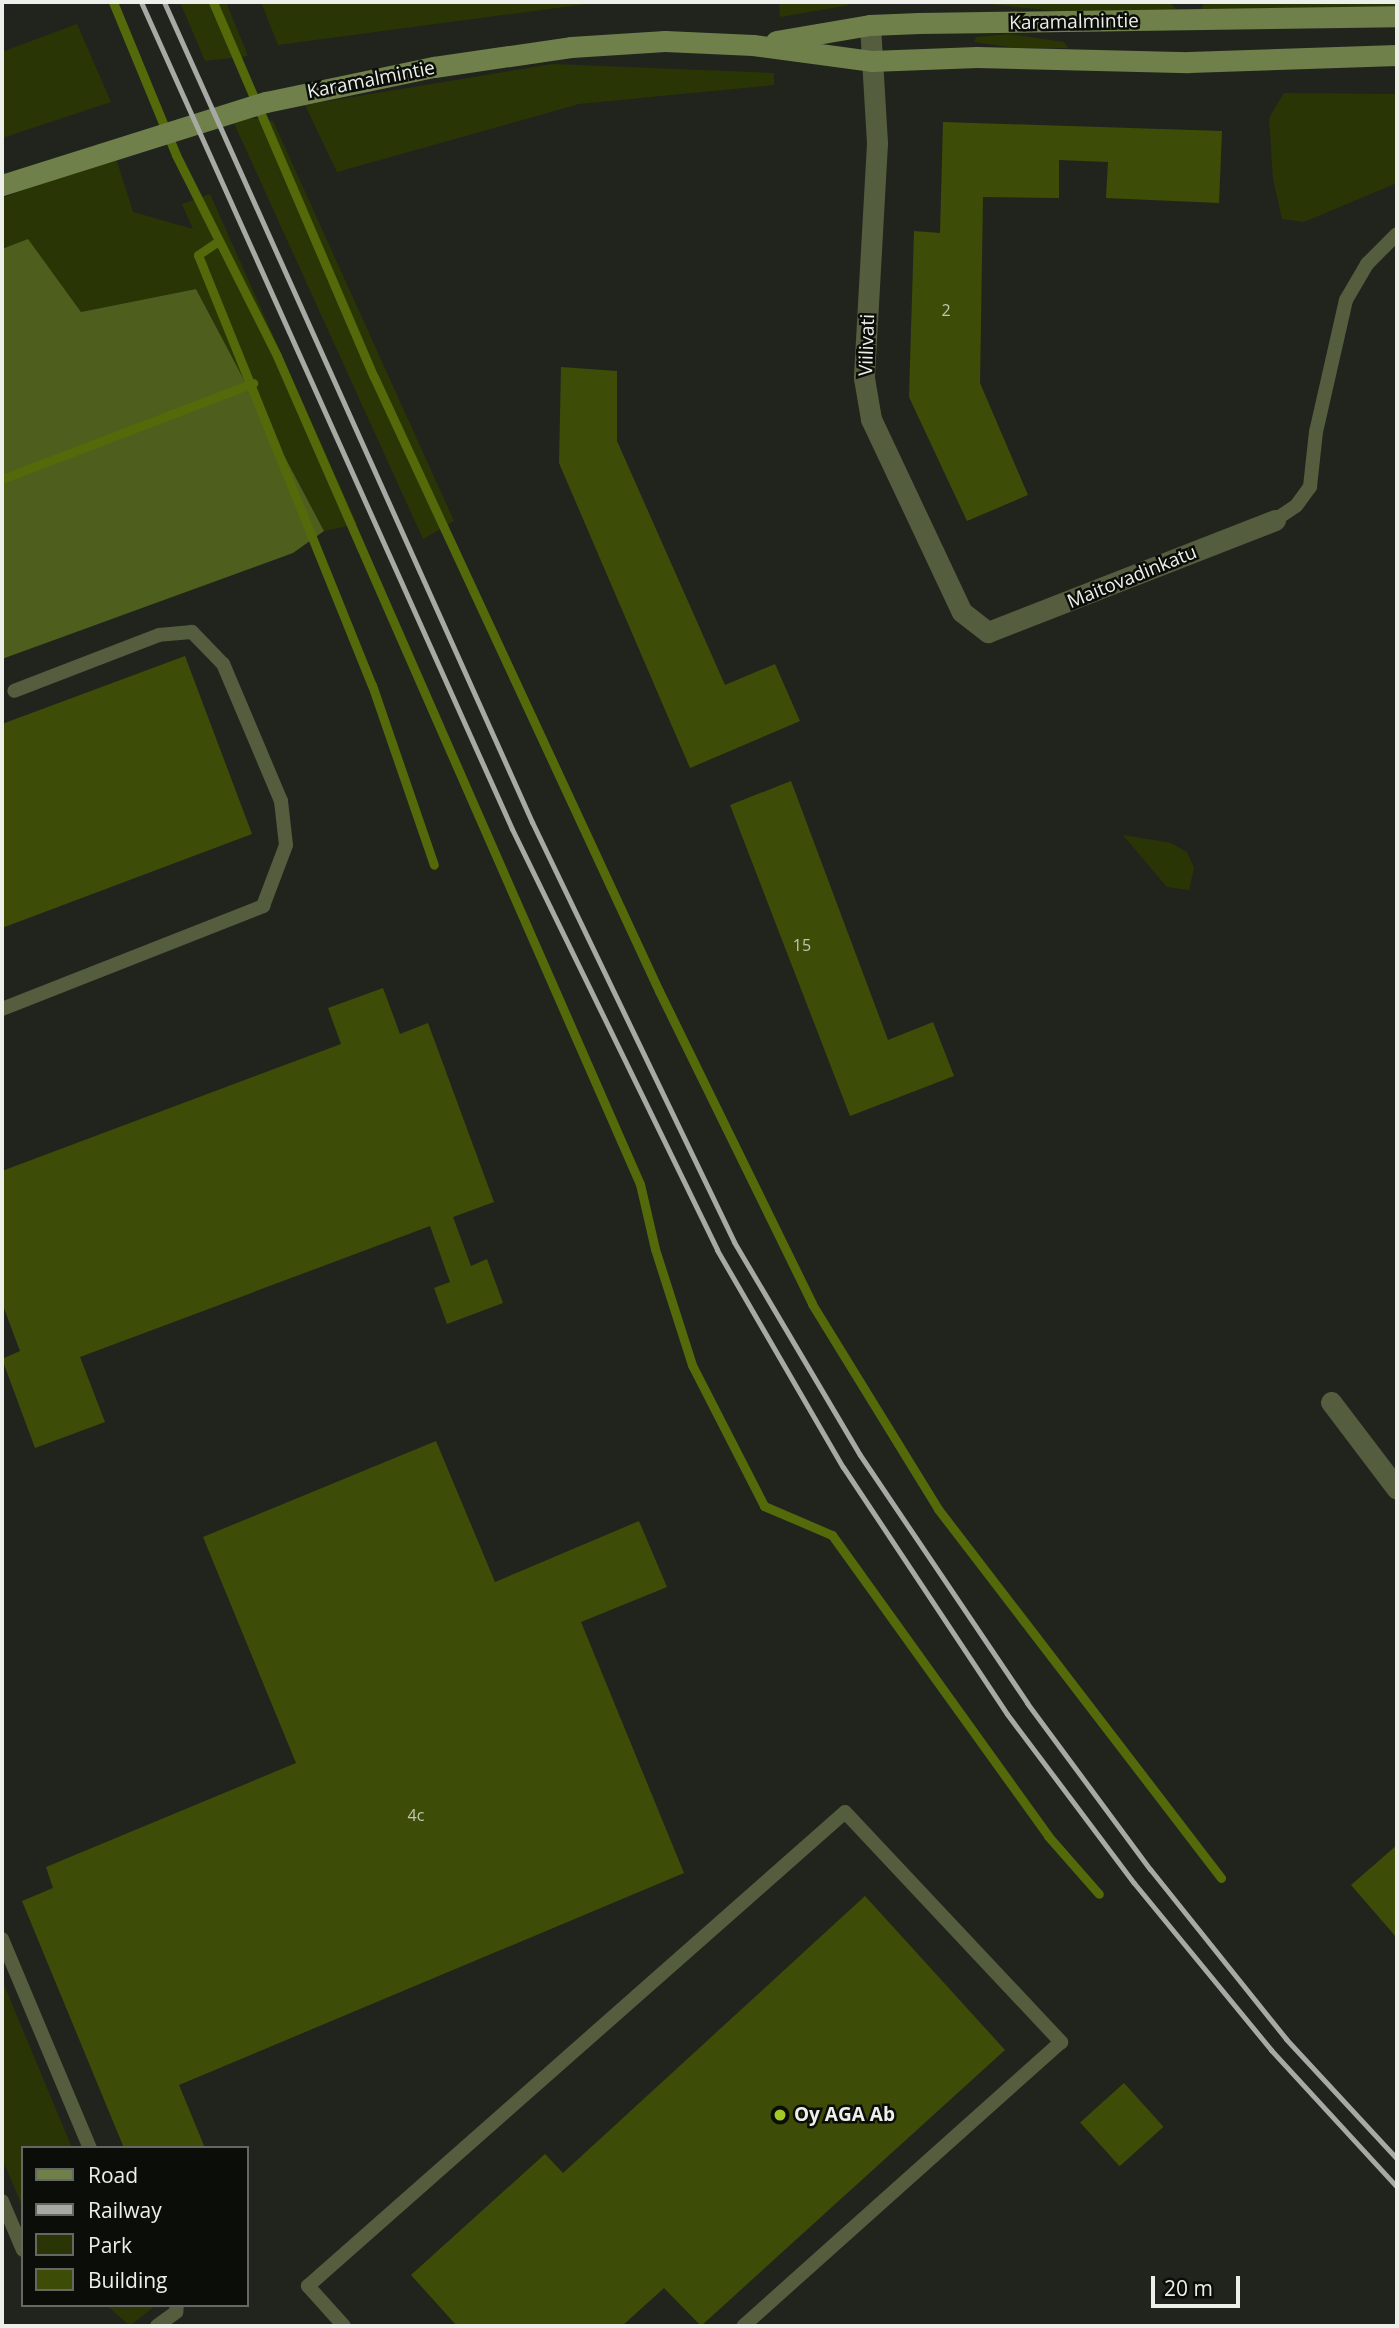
<!DOCTYPE html>
<style>
body{margin:0}
#map{position:relative;width:1399px;height:2328px;overflow:hidden;background:#21241d;font-family:"Open Sans",sans-serif}
div>[style]{position:absolute}
[style*='--x']{left:calc(var(--x)*1px);top:calc(var(--y)*1px);width:calc(var(--w)*1px);rotate:calc(var(--a)*1deg)}
.green>*{inset:0;background:#2a3505}
.forest>*{inset:0;background:#4d5e1d}
.stream>*{height:9px;margin:-4.5px;padding:0 4.5px;transform-origin:4.5px;border-radius:4.5px;background:#53690a}
.building>*{inset:0;background:#3d4d07;transform-origin:0 0}
.lane>*{height:14px;margin:-7px;padding:0 7px;transform-origin:7px;border-radius:7px;background:#545e3e}
.street>*{height:21px;margin:-10.5px;padding:0 10.5px;transform-origin:10.5px;border-radius:10.5px;background:#545e3e}
.secondary>*{height:21px;margin:-10.5px;padding:0 10.5px;transform-origin:10.5px;border-radius:10.5px;background:#6f804b}
.rail>*{height:5px;margin:-2.5px;padding:0 2.5px;transform-origin:2.5px;border-radius:2.5px;background:#a7a9a4}
.dots>*{width:19px;height:19px;translate:-50% -50%;box-sizing:border-box;border:4px solid #0b0d09;border-radius:50%}
span{translate:-50% -50%;white-space:nowrap;text-align:center;line-height:1.15;-webkit-text-stroke:5px #0b0d09;paint-order:stroke}
.number-label{font-size:16px;color:#c1c6b1}
.number-label span{-webkit-text-stroke-width:0}
.street-label{font-size:19px;color:#edefea}
.poi-label{font-size:19px;color:#edefea;font-weight:700}
.left{translate:0 -50%;text-align:left}
.frame{position:absolute;inset:0;border:4px solid #edefea;pointer-events:none}
.legend{position:absolute;left:21px;top:2146px;width:228px;height:161px;box-sizing:border-box;background:#0b0d09;border:2px solid #656763;margin:0;padding:9px 12px;list-style:none;font-size:21px;color:#edefea}
.legend li{display:flex;align-items:center;gap:14px;height:35px}
.legend b{width:35px;border:2px solid #656763}
.scale{position:absolute;left:1151px;top:2276px;width:89px;height:32px;box-sizing:border-box;border:4px solid #edefea;border-top:0;padding-left:9px;font-size:21px;line-height:24px;white-space:nowrap;color:#edefea;-webkit-text-stroke:5px #0b0d09;paint-order:stroke}
</style>
<div id="map">
<div class="green">
<div style="clip-path:polygon(180px 2px,226px 2px,248px 56px,205px 61px)"></div>
<div style="clip-path:polygon(261px 2px,601px 2px,278px 45px)"></div>
<div style="clip-path:polygon(779px 2px,849px 2px,849px 5px,780px 17px)"></div>
<div style="clip-path:polygon(1170px 2px,1178px 12px,1087px 14px,977px 3px,918px 3px)"></div>
<div style="clip-path:polygon(1205px 2px,1397px 2px,1397px 8px,1200px 11px)"></div>
<div style="clip-path:polygon(77px 24px,111px 102px,2px 138px,2px 52px)"></div>
<div style="clip-path:polygon(1009px 34px,1064px 42px,1068px 48px,1017px 48px,974px 42px,976px 37px)"></div>
<div style="clip-path:polygon(552px 64px,774px 73px,774px 85px,579px 104px,337px 172px,305px 105px)"></div>
<div style="clip-path:polygon(1284px 93px,1397px 94px,1397px 183px,1304px 222px,1282px 219px,1273px 179px,1269px 118px)"></div>
<div style="clip-path:polygon(243px 117px,273px 121px,454px 521px,423px 539px,233px 121px)"></div>
<div style="clip-path:polygon(115px 155px,133px 212px,193px 229px,182px 204px,210px 194px,357px 524px,324px 531px,196px 289px,81px 312px,28px 240px,2px 249px,2px 198px)"></div>
<div style="clip-path:polygon(1123px 835px,1171px 843px,1187px 852px,1194px 868px,1189px 890px,1167px 887px)"></div>
<div style="clip-path:polygon(2px 1980px,72px 2148px,23px 2148px,23px 2208px,2px 2158px)"></div>
<div style="clip-path:polygon(106px 2305px,156px 2305px,130px 2326px)"></div>
</div>
<div class="forest">
<div style="clip-path:polygon(28px 239px,81px 312px,196px 289px,324px 531px,293px 553px,2px 659px,2px 249px)"></div>
</div>
<div class="stream">
<div style="--x:113;--y:2;--w:165;--a:67.6"></div>
<div style="--x:176;--y:155;--w:225;--a:63.3"></div>
<div style="--x:277;--y:356;--w:904;--a:66.33"></div>
<div style="--x:640;--y:1184;--w:67;--a:77"></div>
<div style="--x:655;--y:1249;--w:122;--a:72.3"></div>
<div style="--x:692;--y:1365;--w:158;--a:62.9"></div>
<div style="--x:764;--y:1506;--w:74;--a:23.1"></div>
<div style="--x:832;--y:1535;--w:370;--a:54.3"></div>
<div style="--x:1048;--y:1836;--w:77;--a:48.7"></div>
<div style="--x:213;--y:2;--w:408;--a:66.8"></div>
<div style="--x:374;--y:377;--w:677;--a:65.1"></div>
<div style="--x:659;--y:991;--w:348;--a:63.9"></div>
<div style="--x:812;--y:1304;--w:241;--a:58.4"></div>
<div style="--x:938;--y:1509;--w:465;--a:52.5"></div>
<div style="--x:217;--y:242;--w:23;--a:146"></div>
<div style="--x:198;--y:255;--w:464;--a:68"></div>
<div style="--x:372;--y:685;--w:190;--a:71"></div>
<div style="--x:2;--y:479;--w:269;--a:-20.9"></div>
</div>
<div class="building">
<div style="clip-path:polygon(943px 122px,1222px 131px,1219px 203px,1106px 198px,1108px 162px,1059px 160px,1059px 198px,983px 197px,980px 383px,1028px 495px,967px 521px,909px 397px,914px 231px,940px 233px)"></div>
<div style="clip-path:polygon(561px 367px,617px 371px,617px 441px,725px 685px,775px 664px,800px 721px,690px 768px,559px 463px)"></div>
<div style="clip-path:polygon(185px 656px,252px 834px,2px 928px,2px 724px)"></div>
<div style="clip-path:polygon(791px 781px,888px 1040px,933px 1022px,954px 1076px,850px 1116px,730px 805px)"></div>
<div style="clip-path:polygon(383px 988px,400px 1034px,428px 1023px,494px 1202px,453px 1217px,471px 1266px,487px 1259px,503px 1303px,447px 1324px,434px 1288px,450px 1282px,430px 1226px,80px 1357px,105px 1422px,35px 1448px,2px 1359px,20px 1351px,2px 1303px,2px 1171px,341px 1044px,328px 1008px)"></div>
<div style="clip-path:polygon(436px 1441px,495px 1582px,639px 1521px,667px 1587px,581px 1622px,684px 1873px,179px 2085px,205px 2148px,124px 2148px,22px 1901px,53px 1888px,46px 1867px,296px 1763px,203px 1537px)"></div>
<div style="clip-path:polygon(1397px 1845px,1397px 1938px,1351px 1885px)"></div>
<div style="clip-path:polygon(865px 1896px,1005px 2050px,701px 2326px,664px 2288px,622px 2326px,457px 2326px,411px 2275px,545px 2154px,563px 2173px)"></div>
<div style="left:1124px;top:2083px;width:59px;height:59px;rotate:48deg"></div>
</div>
<div class="lane">
<div style="--x:1275;--y:520;--w:25;--a:-34"></div>
<div style="--x:1296;--y:506;--w:24;--a:-54"></div>
<div style="--x:1310;--y:487;--w:55;--a:-83.8"></div>
<div style="--x:1316;--y:432;--w:135;--a:-77.2"></div>
<div style="--x:1346;--y:300;--w:42;--a:-59.7"></div>
<div style="--x:1367;--y:264;--w:42;--a:-45"></div>
<div style="--x:2;--y:1009;--w:281;--a:-21.5"></div>
<div style="--x:263;--y:906;--w:65;--a:-69.3"></div>
<div style="--x:286;--y:845;--w:44;--a:-96.5"></div>
<div style="--x:281;--y:801;--w:149;--a:-112.9"></div>
<div style="--x:223;--y:664;--w:45;--a:-134.1"></div>
<div style="--x:192;--y:632;--w:33;--a:175"></div>
<div style="--x:159;--y:635;--w:155;--a:158.9"></div>
<div style="--x:2;--y:1939;--w:227;--a:67.2"></div>
<div style="--x:2;--y:2201;--w:53;--a:66.8"></div>
<div style="--x:157;--y:2326;--w:24;--a:-36"></div>
<div style="--x:176;--y:2312;--w:7;--a:-82"></div>
<div style="--x:344;--y:2326;--w:54;--a:-132"></div>
<div style="--x:308;--y:2286;--w:716;--a:-41.43"></div>
<div style="--x:845;--y:1812;--w:316;--a:46.8"></div>
<div style="--x:1061;--y:2042;--w:426;--a:138.2"></div>
</div>
<div class="street">
<div style="--x:870;--y:25;--w:118;--a:86.6"></div>
<div style="--x:877;--y:143;--w:235;--a:93.2"></div>
<div style="--x:864;--y:378;--w:42;--a:80.3"></div>
<div style="--x:871;--y:419;--w:213;--a:64.8"></div>
<div style="--x:962;--y:612;--w:33;--a:38"></div>
<div style="--x:988;--y:632;--w:308;--a:-21.3"></div>
<div style="--x:1331;--y:1402;--w:109;--a:52.8"></div>
</div>
<div class="secondary">
<div style="--x:776;--y:41;--w:95;--a:-9.7"></div>
<div style="--x:870;--y:25;--w:49;--a:-2.3"></div>
<div style="--x:919;--y:23;--w:478;--a:-0.8"></div>
<div style="--x:2;--y:185;--w:277;--a:-17.5"></div>
<div style="--x:266;--y:102;--w:172;--a:-11.8"></div>
<div style="--x:434;--y:67;--w:138;--a:-8.3"></div>
<div style="--x:571;--y:47;--w:94;--a:-3.7"></div>
<div style="--x:665;--y:41;--w:88;--a:2.6"></div>
<div style="--x:753;--y:45;--w:119;--a:7.7"></div>
<div style="--x:871;--y:61;--w:106;--a:-2.2"></div>
<div style="--x:977;--y:57;--w:212;--a:1.4"></div>
<div style="--x:1189;--y:62;--w:208;--a:-1.9"></div>
</div>
<div class="rail">
<div style="--x:141;--y:2;--w:906;--a:65.84"></div>
<div style="--x:512;--y:829;--w:468;--a:64"></div>
<div style="--x:717;--y:1250;--w:251;--a:59.9"></div>
<div style="--x:843;--y:1467;--w:296;--a:56.4"></div>
<div style="--x:1007;--y:1714;--w:211;--a:53.1"></div>
<div style="--x:1134;--y:1883;--w:216;--a:50.6"></div>
<div style="--x:1271;--y:2050;--w:186;--a:47.4"></div>
<div style="--x:164;--y:2;--w:899;--a:65.83"></div>
<div style="--x:532;--y:822;--w:466;--a:64.3"></div>
<div style="--x:734;--y:1242;--w:247;--a:59.4"></div>
<div style="--x:860;--y:1455;--w:299;--a:56"></div>
<div style="--x:1027;--y:1703;--w:207;--a:53.5"></div>
<div style="--x:1150;--y:1869;--w:218;--a:51.3"></div>
<div style="--x:1286;--y:2039;--w:163;--a:47.2"></div>
</div>
<div class="dots">
<div style="left:780px;top:2115px;background:#a3c927"></div>
</div>
<div class="number-label">
<span style="left:946px;top:310px">2</span>
<span style="left:802px;top:945px">15</span>
<span style="left:416px;top:1815px">4c</span>
</div>
<div class="street-label">
<span style="left:1074px;top:22px;rotate:-1deg">Karamalmintie</span>
<span style="left:371px;top:80px;rotate:-11deg">Karamalmintie</span>
<span style="left:867px;top:345px;rotate:-88deg">Viilivati</span>
<span style="left:1132px;top:577px;rotate:-22deg">Maitovadinkatu</span>
</div>
<div class="poi-label">
<span class="left" style="left:794px;top:2115px">Oy AGA Ab</span>
</div>
<div class="frame"></div>
<ul class="legend">
<li><b style="height:9px;background:#6f804b"></b>Road</li>
<li><b style="height:9px;background:#a7a9a4"></b>Railway</li>
<li><b style="height:19px;background:#2a3505"></b>Park</li>
<li><b style="height:19px;background:#3d4d07"></b>Building</li>
</ul>
<div class="scale">20 m</div>
</div>
